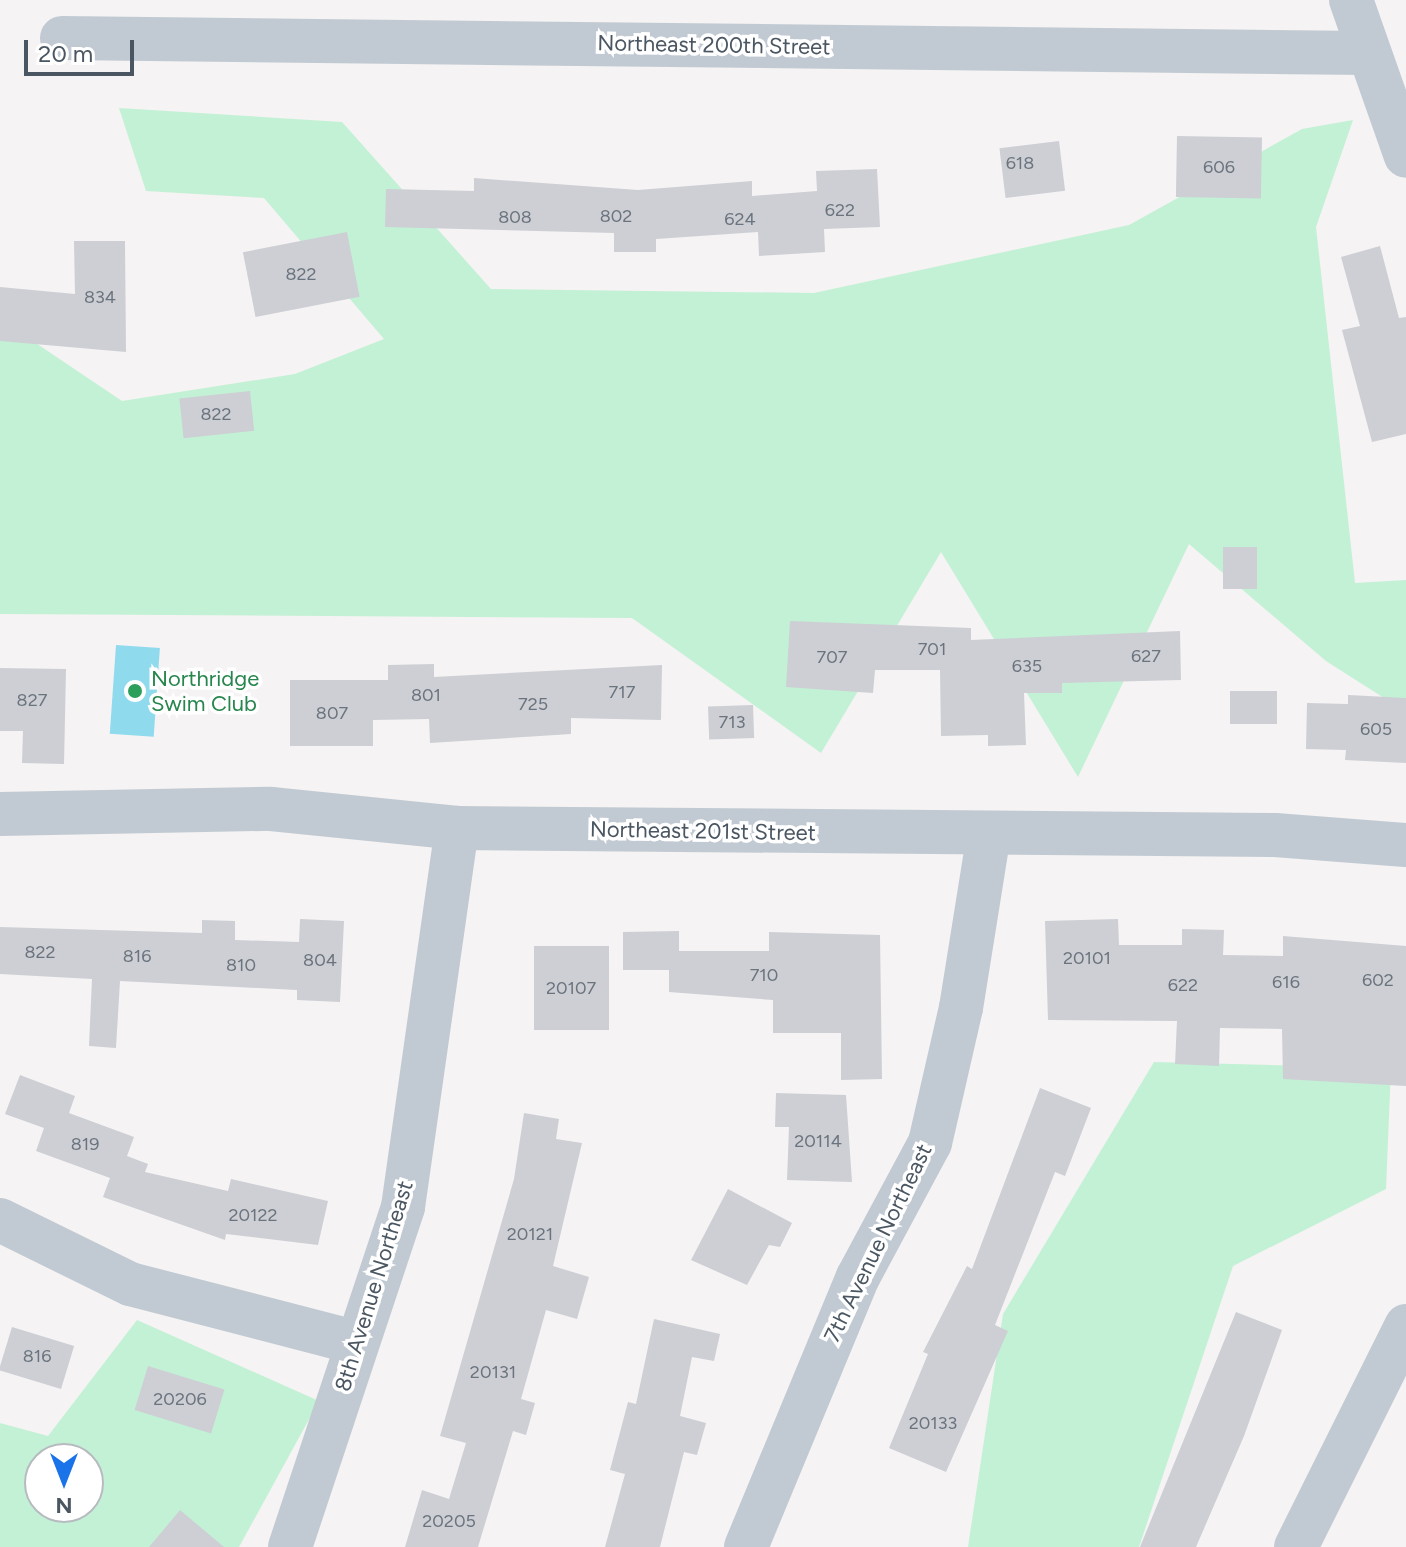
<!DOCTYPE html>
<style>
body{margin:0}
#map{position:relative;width:1406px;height:1547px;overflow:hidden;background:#f5f3f3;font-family:Figtree,sans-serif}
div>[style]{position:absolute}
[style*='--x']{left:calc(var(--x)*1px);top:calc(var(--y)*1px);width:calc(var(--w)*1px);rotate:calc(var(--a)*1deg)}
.green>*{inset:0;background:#c3f1d5}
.water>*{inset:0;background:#90daee;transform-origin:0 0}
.building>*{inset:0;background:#cdcfd5;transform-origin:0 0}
.street>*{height:44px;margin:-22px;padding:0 22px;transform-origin:22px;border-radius:22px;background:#c1cad2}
.dots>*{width:22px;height:22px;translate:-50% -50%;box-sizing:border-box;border:4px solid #fff;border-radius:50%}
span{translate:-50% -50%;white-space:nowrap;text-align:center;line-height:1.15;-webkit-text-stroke:7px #fff;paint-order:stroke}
.number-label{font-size:18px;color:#6b747e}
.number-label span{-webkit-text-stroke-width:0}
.street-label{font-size:22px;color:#4a5661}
.leisure-label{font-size:22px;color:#27864d}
.left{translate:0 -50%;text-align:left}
.north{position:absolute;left:24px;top:1443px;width:80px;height:80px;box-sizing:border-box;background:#fff;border:2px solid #b7bbc0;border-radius:50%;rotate:180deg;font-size:22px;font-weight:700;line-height:32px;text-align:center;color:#4a5661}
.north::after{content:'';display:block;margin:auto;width:28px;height:36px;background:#1a73e8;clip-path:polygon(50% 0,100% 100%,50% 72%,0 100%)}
.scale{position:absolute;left:24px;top:40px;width:110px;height:36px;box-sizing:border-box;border:4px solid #4a5661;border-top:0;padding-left:10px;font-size:24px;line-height:28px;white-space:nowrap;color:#4a5661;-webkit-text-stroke:6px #fff;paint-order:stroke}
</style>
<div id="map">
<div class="green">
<div style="clip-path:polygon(119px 108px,342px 122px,491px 289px,814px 293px,1129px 225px,1302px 129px,1353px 120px,1316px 227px,1355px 583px,1406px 580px,1406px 712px,1326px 661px,1189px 544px,1078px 777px,941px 552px,821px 753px,632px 618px,0 614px,0 319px,122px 401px,295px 374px,384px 339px,264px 198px,146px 191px)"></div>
<div style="clip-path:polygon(1154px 1062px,1391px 1068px,1386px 1189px,1233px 1266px,1139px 1547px,968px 1547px,1003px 1314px)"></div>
<div style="clip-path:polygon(evenodd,137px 1320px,319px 1401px,239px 1547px,0 1547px,0 1423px,48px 1436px,137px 1320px,40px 1459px,88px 1459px,88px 1507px,40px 1507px,40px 1459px)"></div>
</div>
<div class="water">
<div style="left:116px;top:645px;width:44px;height:89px;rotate:4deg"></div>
</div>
<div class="building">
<div style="left:1177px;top:136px;width:85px;height:61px;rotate:1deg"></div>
<div style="left:1059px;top:141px;width:50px;height:60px;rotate:83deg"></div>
<div style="clip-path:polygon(877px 169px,880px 227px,824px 229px,825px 252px,759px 256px,758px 232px,656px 239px,656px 252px,614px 252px,614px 233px,385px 227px,386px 189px,474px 191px,474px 178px,638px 190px,752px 181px,752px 196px,817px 191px,816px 171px)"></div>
<div style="left:347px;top:232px;width:66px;height:106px;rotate:79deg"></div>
<div style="clip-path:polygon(74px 241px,125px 241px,126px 352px,0 341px,0 287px,75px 294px)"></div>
<div style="clip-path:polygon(1380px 246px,1399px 318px,1406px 317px,1406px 434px,1372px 442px,1342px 330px,1360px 326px,1341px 257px)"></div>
<div style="left:250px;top:391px;width:40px;height:71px;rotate:84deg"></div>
<div style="left:1223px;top:547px;width:34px;height:42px"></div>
<div style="clip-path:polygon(790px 621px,971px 628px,971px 640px,1180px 631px,1181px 680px,1062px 683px,1062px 693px,1024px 693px,1026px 745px,988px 746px,988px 735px,941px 736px,940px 670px,875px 670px,873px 693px,786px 687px)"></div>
<div style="clip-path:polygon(434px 664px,434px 677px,662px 665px,661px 720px,571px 718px,571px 734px,430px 743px,429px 719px,373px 720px,373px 746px,290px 746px,290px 680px,388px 680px,388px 665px)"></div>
<div style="clip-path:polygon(0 668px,66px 669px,64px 764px,22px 763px,23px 731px,0 731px)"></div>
<div style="left:1277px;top:691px;width:33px;height:47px;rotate:90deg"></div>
<div style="clip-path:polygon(1348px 695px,1406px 698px,1406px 763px,1345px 760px,1346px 750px,1306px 749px,1307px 703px,1348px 704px)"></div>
<div style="left:753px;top:705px;width:33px;height:45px;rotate:88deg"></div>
<div style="clip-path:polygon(300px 919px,344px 921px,340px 1002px,297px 1000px,297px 990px,120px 981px,116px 1048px,89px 1046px,92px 979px,0 974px,0 927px,202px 933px,202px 920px,235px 921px,235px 940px,299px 942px)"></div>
<div style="clip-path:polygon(1118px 919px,1119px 945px,1182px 945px,1182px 929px,1224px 930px,1223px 955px,1283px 956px,1283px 936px,1406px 946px,1406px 1086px,1283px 1079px,1282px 1029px,1220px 1028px,1219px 1066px,1175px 1064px,1177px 1021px,1048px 1020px,1045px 921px)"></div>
<div style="clip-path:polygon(679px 931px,679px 951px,769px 951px,769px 932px,880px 935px,882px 1079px,841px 1080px,841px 1033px,773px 1033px,773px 1000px,669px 992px,669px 970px,623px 970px,623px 932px)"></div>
<div style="left:534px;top:946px;width:75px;height:84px"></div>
<div style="clip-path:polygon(20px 1075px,75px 1096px,69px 1113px,134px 1137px,127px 1156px,148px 1164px,145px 1172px,228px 1191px,231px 1179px,328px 1201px,318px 1245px,226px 1234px,225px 1240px,103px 1197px,110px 1178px,36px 1151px,44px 1128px,5px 1114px)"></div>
<div style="clip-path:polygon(1040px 1088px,1091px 1108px,1065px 1176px,1055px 1172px,995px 1325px,1008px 1331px,946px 1472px,889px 1448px,928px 1354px,923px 1352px,967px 1266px,972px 1269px)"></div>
<div style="clip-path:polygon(776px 1093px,846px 1095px,852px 1182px,787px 1180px,789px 1127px,775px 1127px)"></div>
<div style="clip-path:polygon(524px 1113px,559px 1119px,556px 1139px,582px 1143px,553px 1266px,589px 1277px,577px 1319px,546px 1310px,521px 1399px,535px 1403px,526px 1435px,513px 1431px,478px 1547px,405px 1547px,422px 1490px,449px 1499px,466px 1443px,440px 1436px,514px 1179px)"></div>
<div style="clip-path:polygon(728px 1189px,792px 1223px,780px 1247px,769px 1245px,747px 1285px,691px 1260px)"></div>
<div style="clip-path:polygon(1236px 1312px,1282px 1330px,1244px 1436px,1196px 1547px,1140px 1547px)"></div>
<div style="clip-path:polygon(654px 1319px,720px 1334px,714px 1361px,692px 1357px,680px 1416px,706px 1423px,697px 1455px,684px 1452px,660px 1547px,605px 1547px,625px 1474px,610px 1470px,628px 1402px,636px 1404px)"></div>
<div style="left:12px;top:1327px;width:65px;height:45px;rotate:17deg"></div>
<div style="left:148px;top:1366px;width:80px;height:46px;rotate:17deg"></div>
<div style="clip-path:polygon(180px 1510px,224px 1547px,149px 1547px)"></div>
</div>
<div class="street">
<div style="--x:1351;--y:0;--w:165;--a:70.6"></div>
<div style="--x:62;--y:38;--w:1304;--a:0.66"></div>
<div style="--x:0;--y:814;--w:271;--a:-1.1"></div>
<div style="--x:271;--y:809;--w:187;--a:5.8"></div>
<div style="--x:457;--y:828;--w:818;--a:0.49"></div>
<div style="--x:1275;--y:835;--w:131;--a:4.4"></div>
<div style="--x:0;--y:1220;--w:145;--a:26.2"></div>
<div style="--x:130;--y:1284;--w:232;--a:14.5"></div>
<div style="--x:290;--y:1547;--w:358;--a:-71.6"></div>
<div style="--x:403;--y:1207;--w:383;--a:-81.9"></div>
<div style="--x:746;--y:1547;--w:292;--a:-67.5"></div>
<div style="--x:858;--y:1277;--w:152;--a:-61.8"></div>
<div style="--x:930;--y:1143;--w:139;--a:-77.1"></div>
<div style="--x:961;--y:1008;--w:177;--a:-80.9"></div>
<div style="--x:1296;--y:1547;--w:247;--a:-63.5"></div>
</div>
<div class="dots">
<div style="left:135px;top:691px;background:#2e9e5b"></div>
</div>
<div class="number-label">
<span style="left:1020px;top:163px">618</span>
<span style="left:1219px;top:167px">606</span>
<span style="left:840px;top:210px">622</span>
<span style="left:616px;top:216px">802</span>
<span style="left:515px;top:217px">808</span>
<span style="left:740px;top:219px">624</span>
<span style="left:301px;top:274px">822</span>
<span style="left:100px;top:297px">834</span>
<span style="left:216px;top:414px">822</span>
<span style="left:932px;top:649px">701</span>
<span style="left:1146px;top:656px">627</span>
<span style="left:832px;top:657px">707</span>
<span style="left:1027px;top:666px">635</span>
<span style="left:622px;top:692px">717</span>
<span style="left:426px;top:695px">801</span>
<span style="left:32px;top:700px">827</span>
<span style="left:533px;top:704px">725</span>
<span style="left:332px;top:713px">807</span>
<span style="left:732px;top:722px">713</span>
<span style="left:1376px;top:729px">605</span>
<span style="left:40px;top:952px">822</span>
<span style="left:137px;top:956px">816</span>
<span style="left:1087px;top:958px">20101</span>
<span style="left:320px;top:960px">804</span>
<span style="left:241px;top:965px">810</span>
<span style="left:764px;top:975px">710</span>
<span style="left:1378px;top:980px">602</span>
<span style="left:1286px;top:982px">616</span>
<span style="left:1183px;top:985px">622</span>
<span style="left:571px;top:988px">20107</span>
<span style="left:818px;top:1141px">20114</span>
<span style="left:85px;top:1144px">819</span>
<span style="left:253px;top:1215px">20122</span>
<span style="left:530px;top:1234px">20121</span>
<span style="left:37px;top:1356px">816</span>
<span style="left:493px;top:1372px">20131</span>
<span style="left:180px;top:1399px">20206</span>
<span style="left:933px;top:1423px">20133</span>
<span style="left:449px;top:1521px">20205</span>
</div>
<div class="street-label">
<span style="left:714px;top:45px;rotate:1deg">Northeast 200th Street</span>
<span style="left:703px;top:831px;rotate:1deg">Northeast 201st Street</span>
<span style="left:878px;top:1243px;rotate:-64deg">7th Avenue Northeast</span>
<span style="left:374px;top:1286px;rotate:-73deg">8th Avenue Northeast</span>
</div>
<div class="leisure-label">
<span class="left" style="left:151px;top:691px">Northridge<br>Swim Club</span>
</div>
<div class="north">N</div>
<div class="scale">20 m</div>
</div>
